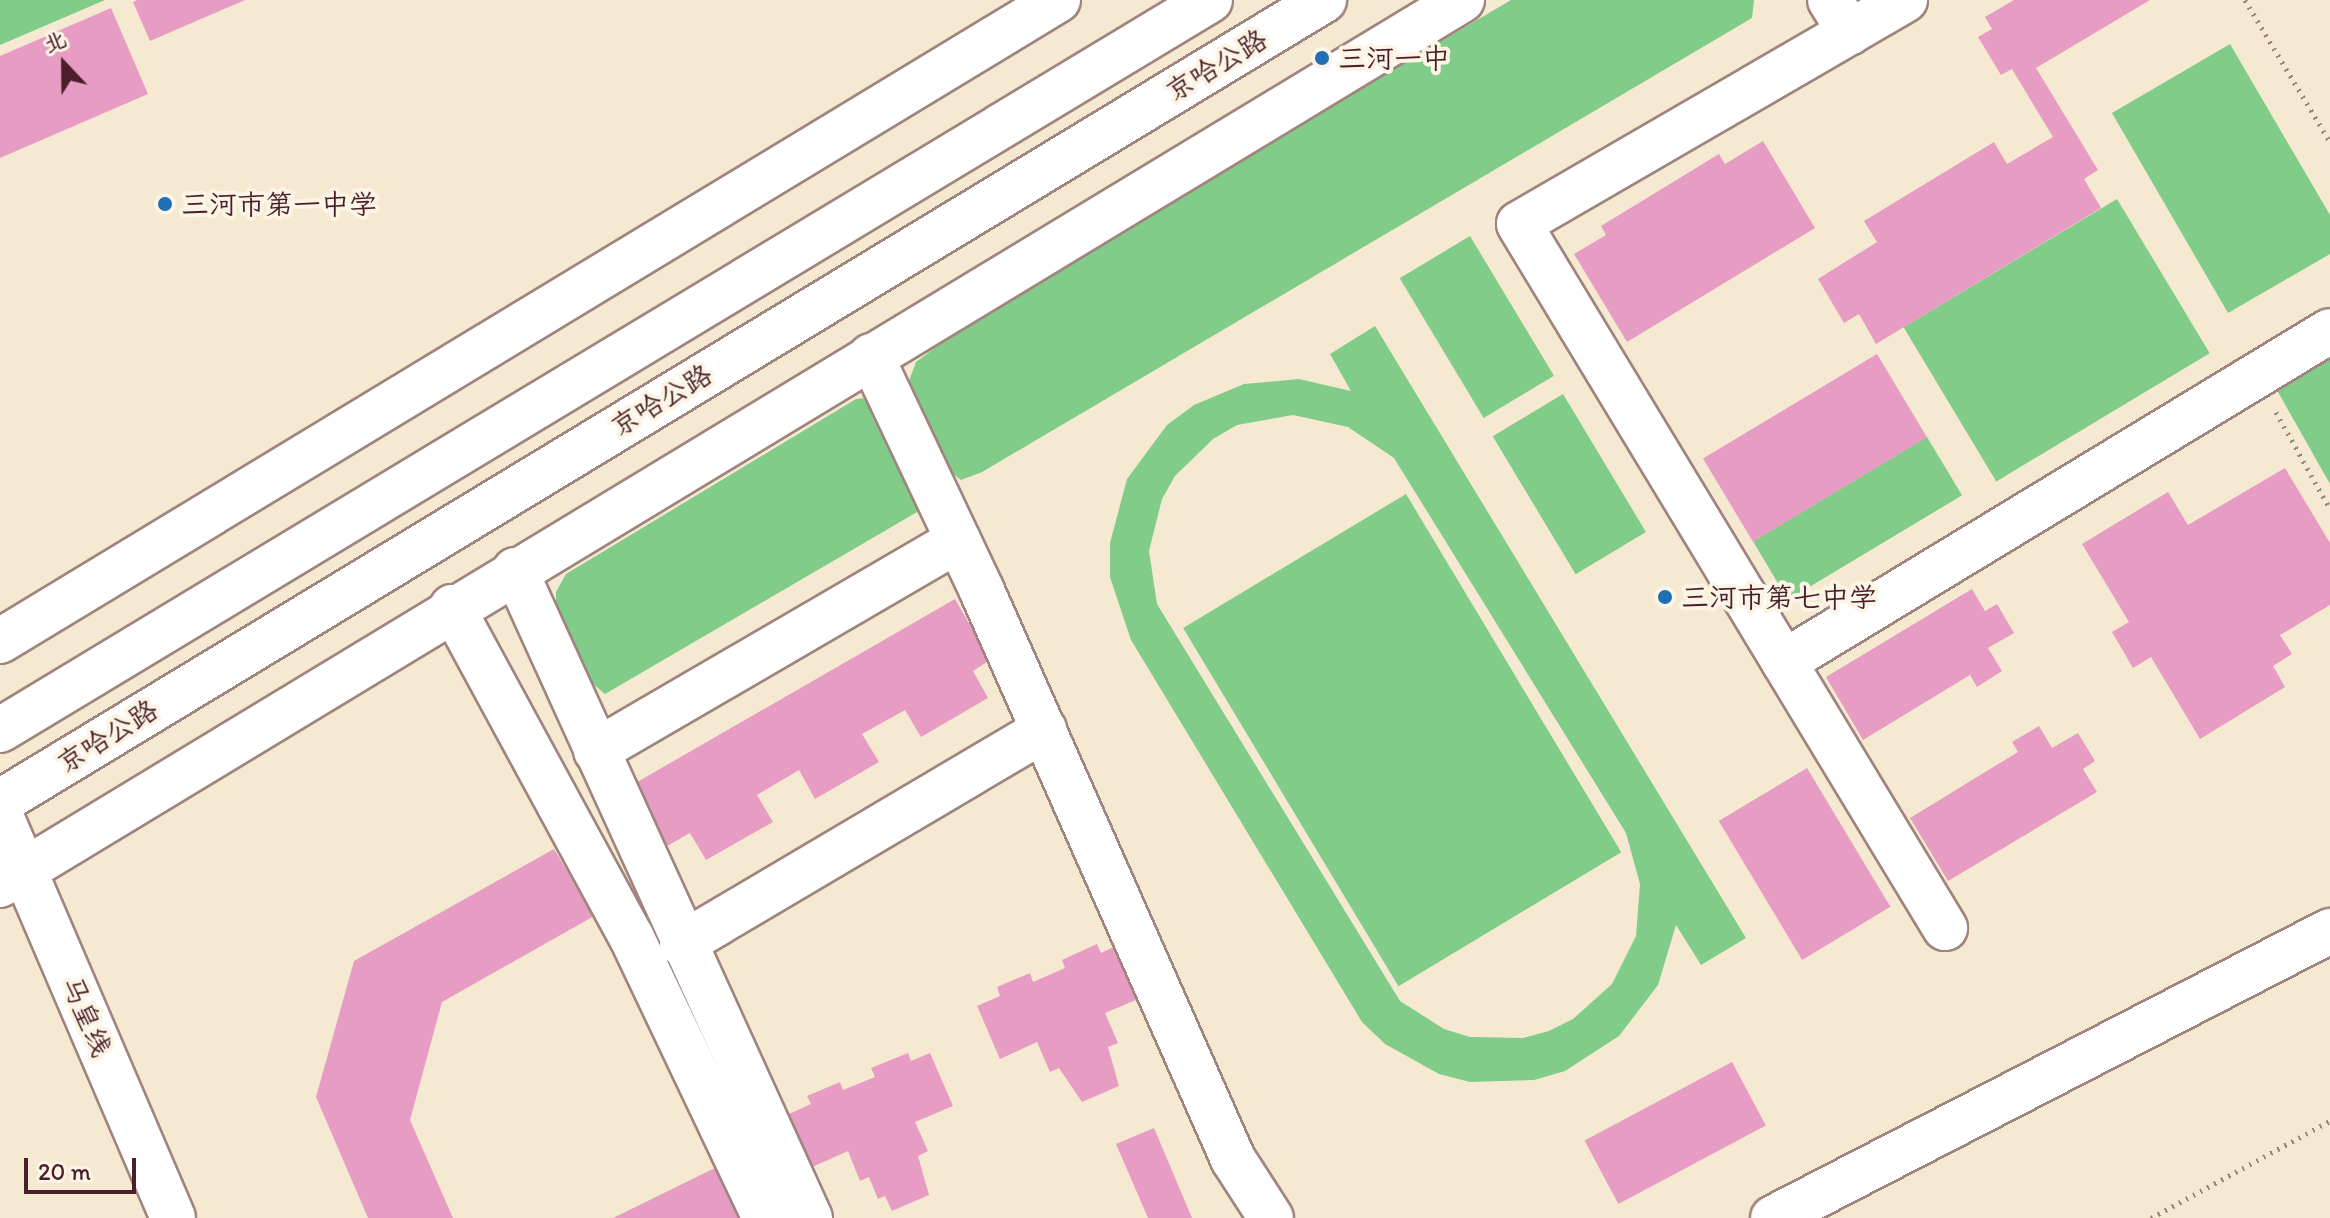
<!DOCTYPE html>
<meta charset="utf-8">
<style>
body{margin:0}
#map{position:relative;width:2330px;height:1218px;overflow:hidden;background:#f6e9d1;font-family:Itim,"LXGW WenKai TC",sans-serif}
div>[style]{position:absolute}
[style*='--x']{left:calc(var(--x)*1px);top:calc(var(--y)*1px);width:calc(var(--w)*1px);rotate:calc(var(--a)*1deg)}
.green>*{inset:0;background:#81cc89;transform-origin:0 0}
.building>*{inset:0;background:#e69cc3;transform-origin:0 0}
.path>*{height:5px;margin-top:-2.5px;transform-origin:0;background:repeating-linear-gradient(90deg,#a0847e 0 2px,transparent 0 8px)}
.roads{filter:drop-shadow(2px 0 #a0847e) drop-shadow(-2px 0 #a0847e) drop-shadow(0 2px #a0847e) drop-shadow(0 -2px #a0847e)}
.minor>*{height:44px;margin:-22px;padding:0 22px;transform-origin:22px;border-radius:22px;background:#fff}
.major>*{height:44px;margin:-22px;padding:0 22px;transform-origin:22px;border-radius:22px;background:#fff}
.highway>*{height:44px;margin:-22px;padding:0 22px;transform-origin:22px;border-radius:22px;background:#fff}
.dots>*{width:22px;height:22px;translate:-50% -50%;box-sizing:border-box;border:4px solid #fcf5e5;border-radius:50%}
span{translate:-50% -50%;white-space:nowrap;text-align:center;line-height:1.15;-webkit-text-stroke:8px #fcf5e5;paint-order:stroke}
.poi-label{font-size:28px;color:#4a1f2b}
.left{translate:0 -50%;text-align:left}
.street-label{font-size:28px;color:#4a1f2b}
.north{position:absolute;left:24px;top:24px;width:80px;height:80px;-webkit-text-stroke:6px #fcf5e5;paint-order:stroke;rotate:338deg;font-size:22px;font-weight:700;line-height:32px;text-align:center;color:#4a1f2b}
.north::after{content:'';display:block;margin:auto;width:28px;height:36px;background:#4a1f2b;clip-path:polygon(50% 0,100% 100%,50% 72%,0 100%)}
.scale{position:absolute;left:24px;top:1158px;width:112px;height:36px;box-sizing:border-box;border:4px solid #4a1f2b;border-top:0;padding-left:10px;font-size:24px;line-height:28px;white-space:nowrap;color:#4a1f2b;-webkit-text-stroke:6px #fcf5e5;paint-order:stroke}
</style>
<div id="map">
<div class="green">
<div style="clip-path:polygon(0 0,105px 0,0 45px)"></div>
<div style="clip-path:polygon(1511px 0,1754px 0,1752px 18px,982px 472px,961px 480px,947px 469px,912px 400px,909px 381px,916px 362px,977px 316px)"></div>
<div style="clip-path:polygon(2230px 44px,2330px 215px,2330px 254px,2228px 313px,2112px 113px)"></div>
<div style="left:2117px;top:199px;width:180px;height:249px;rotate:59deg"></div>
<div style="left:1470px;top:236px;width:163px;height:82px;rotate:59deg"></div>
<div style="clip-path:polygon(evenodd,1375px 326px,1746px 938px,1701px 965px,1676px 925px,1658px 985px,1619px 1036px,1565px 1071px,1534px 1080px,1470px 1082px,1439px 1074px,1385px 1044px,1362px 1022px,1131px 640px,1110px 577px,1110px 543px,1127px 479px,1167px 425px,1194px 405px,1244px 384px,1299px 379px,1351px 391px,1330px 354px,1375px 326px,1293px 415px,1348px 427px,1394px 458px,1626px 833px,1640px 884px,1636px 936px,1612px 984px,1573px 1019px,1549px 1031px,1523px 1038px,1470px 1037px,1444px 1029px,1400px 1001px,1157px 604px,1149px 551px,1162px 499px,1175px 476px,1213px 439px,1237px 425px,1293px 415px)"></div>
<div style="clip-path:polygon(2330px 353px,2330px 484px,2274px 385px)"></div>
<div style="left:1563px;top:394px;width:161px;height:82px;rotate:59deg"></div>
<div style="clip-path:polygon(872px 397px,924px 508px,605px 694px,592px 683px,556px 610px,556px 592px,566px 574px,856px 399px)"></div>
<div style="left:1927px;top:437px;width:68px;height:203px;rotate:59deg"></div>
<div style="left:1406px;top:494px;width:418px;height:260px;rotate:59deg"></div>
</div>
<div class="building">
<div style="clip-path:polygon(245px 0,150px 41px,133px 2px,137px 0)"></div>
<div style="clip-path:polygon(2014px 0,2150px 0,2036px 68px,2098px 170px,2084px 179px,2101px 208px,1876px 344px,1859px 314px,1844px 323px,1818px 279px,1877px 242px,1864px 221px,1994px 142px,2007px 164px,2053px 137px,2012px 69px,2001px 75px,1978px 37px,1992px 29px,1985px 17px)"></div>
<div style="clip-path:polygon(111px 8px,148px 94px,0 158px,0 56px)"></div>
<div style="clip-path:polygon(1763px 141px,1815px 228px,1627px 342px,1574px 254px,1606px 235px,1601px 226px,1719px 154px,1725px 164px)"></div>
<div style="left:1877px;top:354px;width:97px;height:203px;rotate:59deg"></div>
<div style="clip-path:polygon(2285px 468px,2330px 543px,2330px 605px,2280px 635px,2292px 654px,2273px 666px,2285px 687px,2200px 739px,2151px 657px,2133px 668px,2112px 632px,2129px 622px,2082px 544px,2168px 492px,2188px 525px)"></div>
<div style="clip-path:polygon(1972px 589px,1985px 611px,1997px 604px,2014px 633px,1988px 648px,2002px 671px,1977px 687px,1970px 675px,1863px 740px,1826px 677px)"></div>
<div style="clip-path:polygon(955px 599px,990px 660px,973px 671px,988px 698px,921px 737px,905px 710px,862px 734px,879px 762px,815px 799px,799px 770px,757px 795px,773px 822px,706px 860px,690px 833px,667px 846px,632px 785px)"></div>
<div style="clip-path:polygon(2039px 726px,2052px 748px,2078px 733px,2095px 761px,2083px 769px,2097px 792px,1948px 881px,1910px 818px,2018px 752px,2012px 742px)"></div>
<div style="left:1807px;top:768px;width:162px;height:103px;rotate:59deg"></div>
<div style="clip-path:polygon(554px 849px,594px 916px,442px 1002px,410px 1120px,453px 1218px,368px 1218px,316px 1097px,354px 961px)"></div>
<div style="clip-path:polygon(1097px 944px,1101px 953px,1120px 944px,1143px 997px,1105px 1013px,1118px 1043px,1108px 1047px,1119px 1086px,1082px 1102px,1059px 1068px,1050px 1072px,1037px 1042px,1000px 1059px,977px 1006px,1000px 996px,997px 987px,1030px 973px,1033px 982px,1065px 968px,1062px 960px)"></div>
<div style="clip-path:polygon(908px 1053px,911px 1061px,930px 1053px,953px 1106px,915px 1122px,928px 1151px,918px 1156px,929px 1195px,892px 1211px,885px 1196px,878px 1199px,869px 1177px,860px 1181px,848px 1151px,810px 1168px,787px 1115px,811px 1104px,807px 1096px,840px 1082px,843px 1090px,875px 1077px,871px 1068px)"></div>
<div style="left:1732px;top:1062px;width:72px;height:167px;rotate:62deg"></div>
<div style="clip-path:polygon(1154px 1128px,1192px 1218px,1148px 1218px,1116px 1144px)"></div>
<div style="clip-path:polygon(721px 1165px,739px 1201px,733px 1203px,740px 1218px,613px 1218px)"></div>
</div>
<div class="path">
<div style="--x:2245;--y:0;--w:165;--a:59.1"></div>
<div style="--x:2276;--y:412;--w:111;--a:60.9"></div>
<div style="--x:2151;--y:1218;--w:204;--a:-28.5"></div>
</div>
<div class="roads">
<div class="minor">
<div style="--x:1830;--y:0;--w:38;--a:58"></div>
<div style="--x:1905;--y:0;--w:446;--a:149.9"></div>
<div style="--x:1519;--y:224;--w:823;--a:58.82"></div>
<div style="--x:871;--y:356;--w:260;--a:64.7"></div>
<div style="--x:982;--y:591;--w:621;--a:66.16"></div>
<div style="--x:1233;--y:1159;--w:70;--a:57.2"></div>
<div style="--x:515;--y:570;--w:712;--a:65.52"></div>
<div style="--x:452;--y:607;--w:375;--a:61.5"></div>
<div style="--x:631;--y:936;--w:312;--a:64.6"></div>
<div style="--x:0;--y:641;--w:1237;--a:-31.21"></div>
<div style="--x:1784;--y:662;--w:638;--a:-31.23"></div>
<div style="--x:596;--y:751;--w:419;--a:-30.2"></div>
<div style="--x:0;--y:885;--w:1709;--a:-31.19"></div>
<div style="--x:682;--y:944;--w:421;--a:-30.6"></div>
<div style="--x:1773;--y:1218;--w:627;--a:-27.26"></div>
</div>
<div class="major">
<div style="--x:0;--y:814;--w:439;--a:66.8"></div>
</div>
<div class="highway">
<div style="--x:0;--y:730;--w:1413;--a:-31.1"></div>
<div style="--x:0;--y:802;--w:1548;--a:-31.2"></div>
</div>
</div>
<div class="dots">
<div style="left:1322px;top:58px;background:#1f6fb2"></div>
<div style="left:165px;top:204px;background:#1f6fb2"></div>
<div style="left:1665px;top:597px;background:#1f6fb2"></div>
</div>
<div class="poi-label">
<span class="left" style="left:1338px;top:58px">三河一中</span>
<span class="left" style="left:181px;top:204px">三河市第一中学</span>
<span class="left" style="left:1681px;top:597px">三河市第七中学</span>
</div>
<div class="street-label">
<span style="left:1216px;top:65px;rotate:-31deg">京哈公路</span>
<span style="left:661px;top:400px;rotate:-31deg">京哈公路</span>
<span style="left:107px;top:736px;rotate:-32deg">京哈公路</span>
<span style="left:87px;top:1016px;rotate:67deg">马皇线</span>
</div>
<div class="north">北</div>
<div class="scale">20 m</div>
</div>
